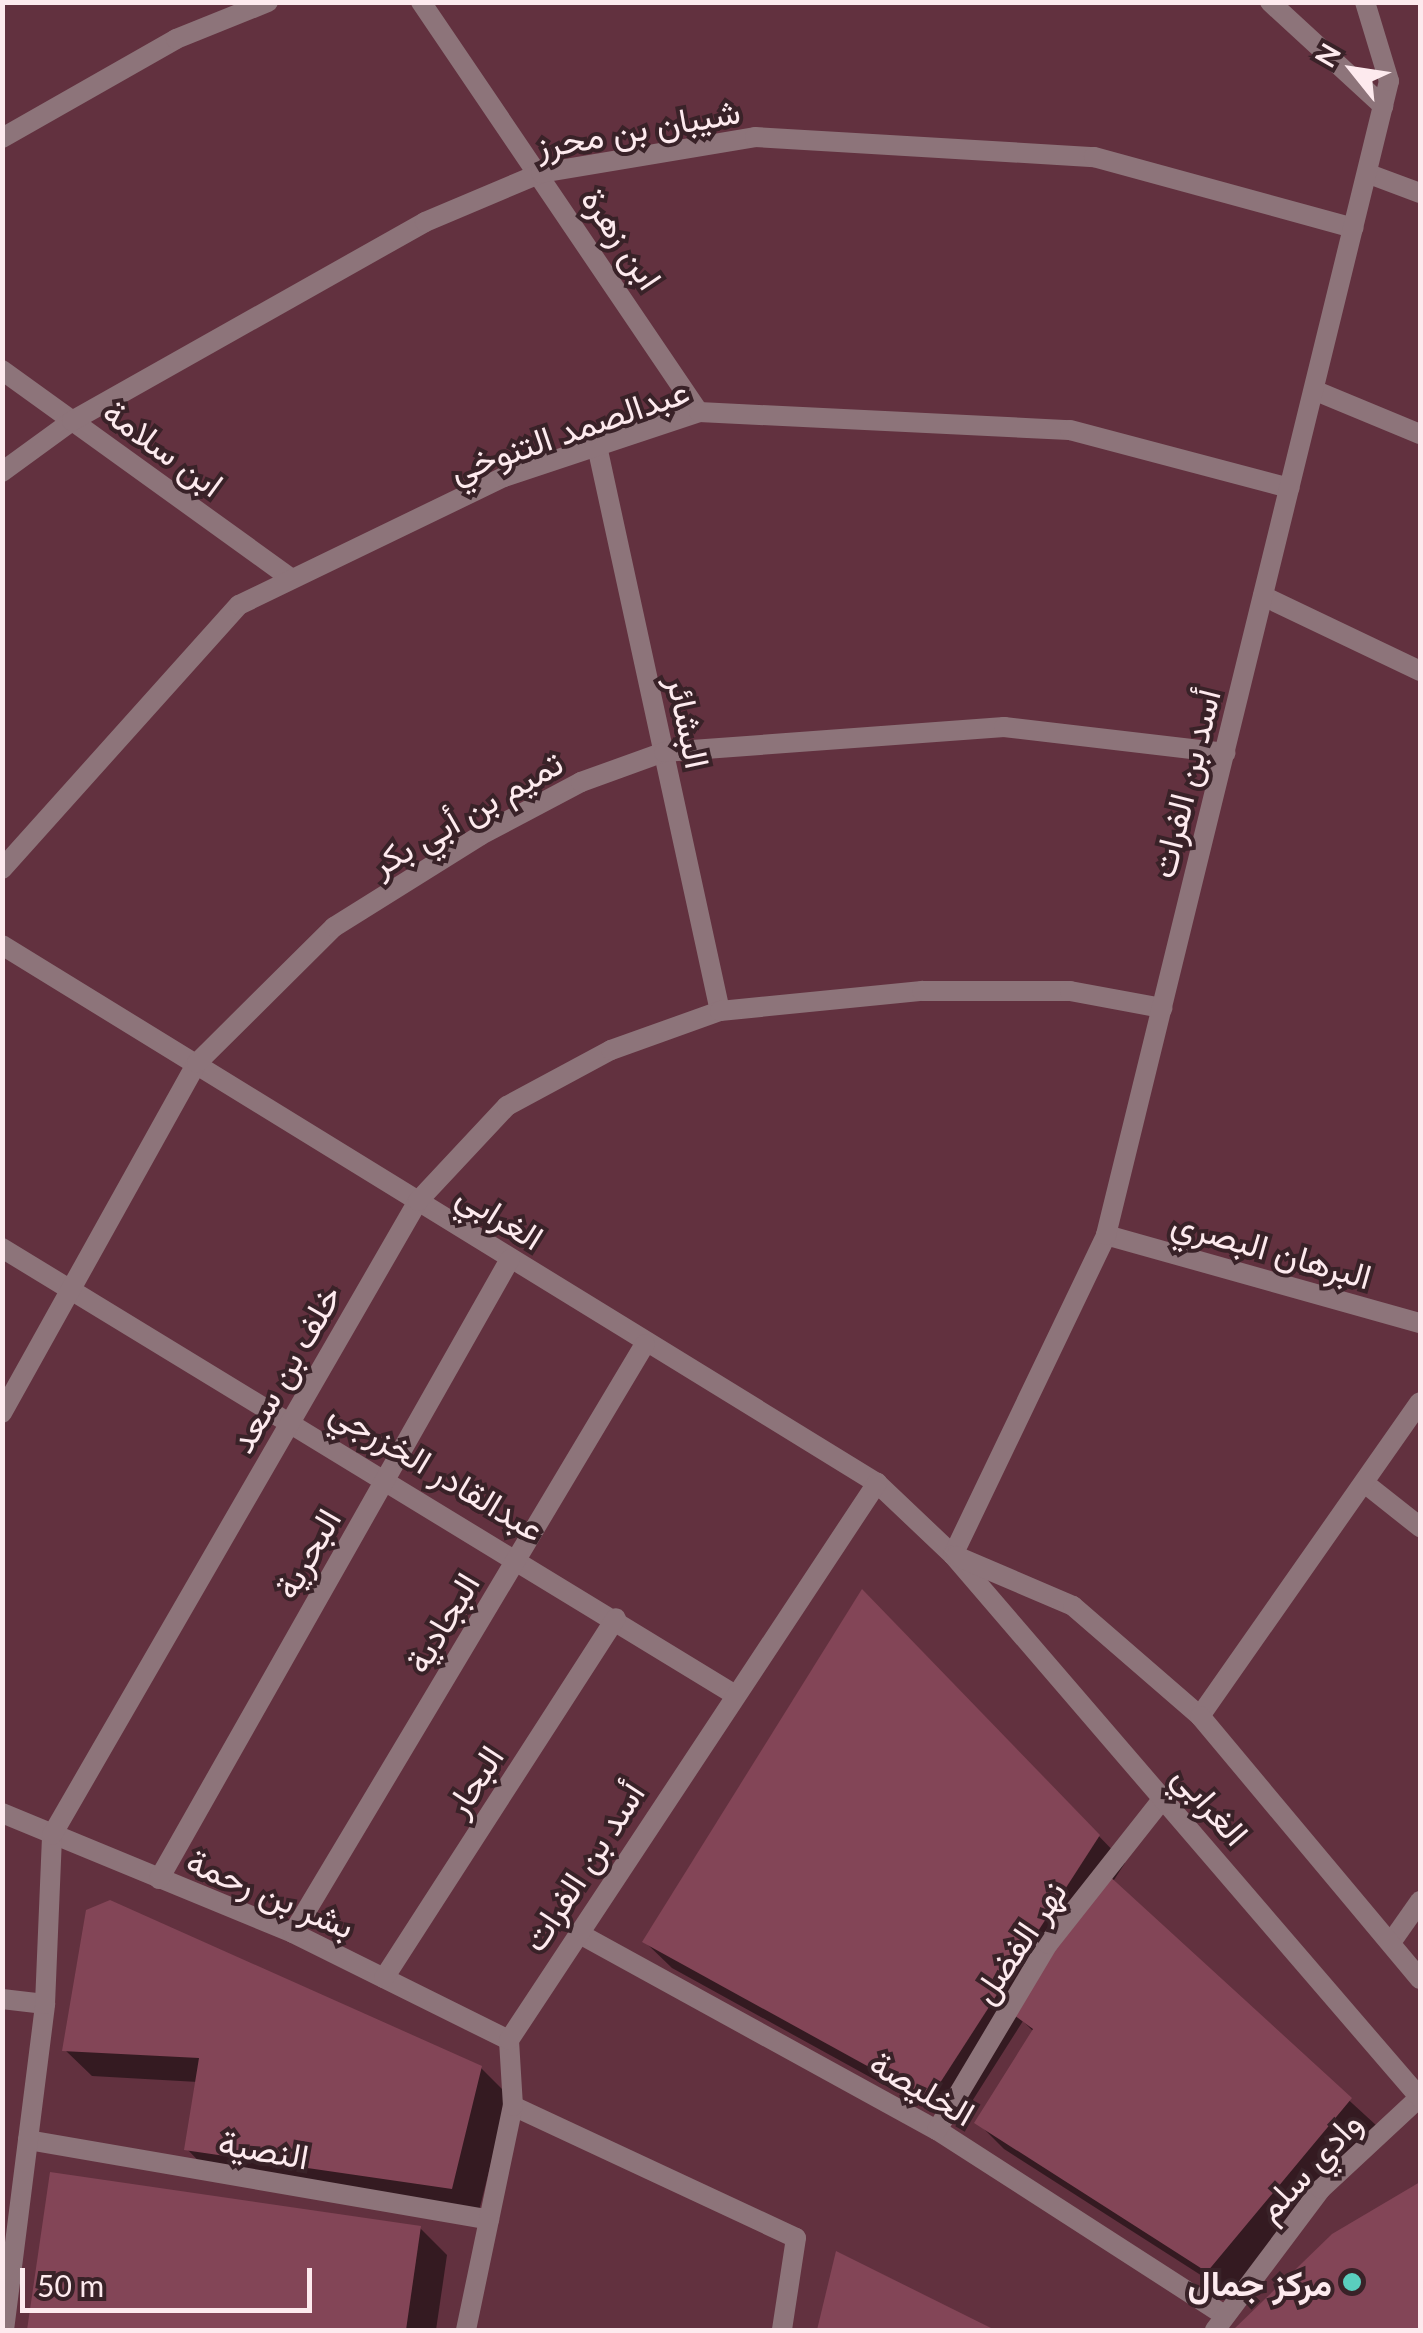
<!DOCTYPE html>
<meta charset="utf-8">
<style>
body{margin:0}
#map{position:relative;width:1423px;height:2333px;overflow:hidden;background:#62313f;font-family:Lato,Vazirmatn,sans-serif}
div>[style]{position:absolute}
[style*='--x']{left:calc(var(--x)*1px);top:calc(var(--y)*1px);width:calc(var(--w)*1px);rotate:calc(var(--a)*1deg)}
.shadow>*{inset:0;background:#0007}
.building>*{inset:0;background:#834557}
.minor>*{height:20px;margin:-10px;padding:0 10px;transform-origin:10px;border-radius:10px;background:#8d747a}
.tertiary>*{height:20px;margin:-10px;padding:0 10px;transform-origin:10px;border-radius:10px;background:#8d747a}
.dots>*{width:28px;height:28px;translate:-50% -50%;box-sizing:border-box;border:5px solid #392228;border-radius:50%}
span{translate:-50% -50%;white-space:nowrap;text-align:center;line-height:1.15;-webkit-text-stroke:8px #392228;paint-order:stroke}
.street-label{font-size:35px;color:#fdeaee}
.poi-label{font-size:35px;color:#fdeaee;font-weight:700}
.right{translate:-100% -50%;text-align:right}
.frame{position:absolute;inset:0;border:5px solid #fdeaee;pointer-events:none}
.north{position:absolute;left:1303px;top:20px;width:100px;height:100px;-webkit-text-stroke:8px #392228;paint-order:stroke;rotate:300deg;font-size:28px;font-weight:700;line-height:40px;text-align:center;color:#fdeaee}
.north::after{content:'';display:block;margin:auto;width:35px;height:45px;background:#fdeaee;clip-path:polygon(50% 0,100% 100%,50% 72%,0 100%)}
.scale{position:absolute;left:20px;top:2268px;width:292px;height:45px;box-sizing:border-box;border:5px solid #fdeaee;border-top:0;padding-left:12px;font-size:30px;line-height:35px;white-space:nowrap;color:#fdeaee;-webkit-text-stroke:8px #392228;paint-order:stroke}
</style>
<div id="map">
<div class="shadow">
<div style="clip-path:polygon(888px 1619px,1125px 1863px,1112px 1883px,1377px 2126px,1235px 2297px,1004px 2149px,977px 2122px,1034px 2032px,1023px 2021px,957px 2125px,672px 1968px,645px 1942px)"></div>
<div style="clip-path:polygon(65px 2050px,481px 2068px,508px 2095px,478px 2215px,213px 2176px,187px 2149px,198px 2082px,92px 2076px)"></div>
<div style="clip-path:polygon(52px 2175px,420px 2228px,447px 2255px,436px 2330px,29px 2330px)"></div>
<div style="clip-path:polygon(1420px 2185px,1420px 2330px,1237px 2330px,1334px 2236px)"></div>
<div style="clip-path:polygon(838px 2255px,989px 2330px,819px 2330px)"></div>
</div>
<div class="building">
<div style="clip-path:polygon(862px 1589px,1100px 1835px,929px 2100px,642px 1942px)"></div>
<div style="clip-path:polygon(1105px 1872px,1352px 2098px,1207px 2272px,974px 2123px,1033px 2029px,1014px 2015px)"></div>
<div style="clip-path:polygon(110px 1900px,482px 2066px,452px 2189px,184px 2150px,199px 2058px,62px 2051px,86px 1910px)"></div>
<div style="clip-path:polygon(50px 2172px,421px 2226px,406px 2330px,27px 2330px)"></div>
<div style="clip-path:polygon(1420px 2182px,1420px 2330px,1233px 2330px,1332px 2234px)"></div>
<div style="clip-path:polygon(836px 2251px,995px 2330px,817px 2330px)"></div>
</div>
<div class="minor">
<div style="--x:421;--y:2;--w:495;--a:55.9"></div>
<div style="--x:1270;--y:2;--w:154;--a:42.6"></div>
<div style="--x:2;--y:138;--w:200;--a:-29.6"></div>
<div style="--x:176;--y:39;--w:99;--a:-21.9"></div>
<div style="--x:1369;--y:174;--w:54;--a:20.4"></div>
<div style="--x:2;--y:370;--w:354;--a:35.8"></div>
<div style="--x:1316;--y:391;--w:113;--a:22.5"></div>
<div style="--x:597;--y:446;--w:578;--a:77.72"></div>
<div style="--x:2;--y:472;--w:87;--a:-36.1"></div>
<div style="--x:72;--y:421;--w:405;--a:-29.4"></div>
<div style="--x:425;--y:222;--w:126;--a:-22.9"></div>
<div style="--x:541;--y:173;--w:217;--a:-9.5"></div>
<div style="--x:755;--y:137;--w:340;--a:3.4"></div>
<div style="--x:1094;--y:157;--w:269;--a:15.3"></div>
<div style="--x:1263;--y:596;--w:174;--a:25.5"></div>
<div style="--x:2;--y:869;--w:355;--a:-48.1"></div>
<div style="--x:239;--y:605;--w:294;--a:-25.8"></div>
<div style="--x:504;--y:477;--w:206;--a:-18.4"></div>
<div style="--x:699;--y:412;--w:371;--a:2.8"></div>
<div style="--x:1070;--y:430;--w:227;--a:14.8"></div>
<div style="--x:2;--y:945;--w:1027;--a:31.59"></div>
<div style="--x:877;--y:1483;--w:105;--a:43.5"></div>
<div style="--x:1106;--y:1235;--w:326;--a:15.7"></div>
<div style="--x:2;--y:1248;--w:855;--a:31.37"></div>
<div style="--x:2;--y:1413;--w:401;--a:-60.9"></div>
<div style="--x:197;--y:1063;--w:193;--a:-44.8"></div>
<div style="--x:334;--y:927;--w:173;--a:-32"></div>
<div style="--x:481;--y:835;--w:113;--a:-27.9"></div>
<div style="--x:581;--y:782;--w:88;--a:-19.9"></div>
<div style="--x:664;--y:752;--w:341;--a:-4.2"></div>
<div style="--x:1004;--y:727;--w:223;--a:6.7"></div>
<div style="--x:1367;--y:1485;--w:68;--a:38.4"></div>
<div style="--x:1200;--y:1716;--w:383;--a:-55"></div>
<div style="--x:2;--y:1813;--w:315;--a:22.4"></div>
<div style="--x:293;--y:1933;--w:241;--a:26.4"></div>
<div style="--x:159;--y:1879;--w:712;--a:-60.48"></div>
<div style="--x:293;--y:1933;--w:686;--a:-59.14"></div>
<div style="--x:578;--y:1933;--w:409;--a:28.8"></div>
<div style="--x:937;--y:2130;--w:341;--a:32.8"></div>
<div style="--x:1392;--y:1941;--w:49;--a:-55"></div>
<div style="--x:384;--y:1978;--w:428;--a:-57.2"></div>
<div style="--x:2;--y:1999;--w:43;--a:6.6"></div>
<div style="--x:513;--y:2106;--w:312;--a:25"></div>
<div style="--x:796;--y:2238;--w:93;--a:98.7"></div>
<div style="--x:937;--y:2130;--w:217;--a:-59.2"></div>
<div style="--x:1048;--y:1944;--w:187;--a:-51.7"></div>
<div style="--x:28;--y:2140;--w:468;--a:9.8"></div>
<div style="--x:4;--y:2330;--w:329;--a:-82.8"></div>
<div style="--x:45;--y:2004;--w:169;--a:-87.6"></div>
<div style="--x:52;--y:1835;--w:732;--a:-60"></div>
<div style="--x:418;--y:1201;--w:130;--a:-46.9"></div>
<div style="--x:507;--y:1106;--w:118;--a:-28.3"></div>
<div style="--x:611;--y:1050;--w:116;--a:-19.7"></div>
<div style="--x:720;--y:1011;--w:203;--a:-5.7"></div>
<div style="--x:922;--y:991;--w:148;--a:0"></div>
<div style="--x:1070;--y:991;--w:94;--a:10.5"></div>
<div style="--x:466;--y:2330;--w:229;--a:-78.2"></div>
<div style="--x:513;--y:2106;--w:66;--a:-93.5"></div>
<div style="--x:509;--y:2040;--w:668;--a:-56.55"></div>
<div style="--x:1215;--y:2330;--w:176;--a:-53.1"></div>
<div style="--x:1321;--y:2189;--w:135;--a:-42.9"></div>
</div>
<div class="tertiary">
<div style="--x:953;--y:1555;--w:355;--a:-64.4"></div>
<div style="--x:1106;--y:1235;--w:1188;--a:-76.22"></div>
<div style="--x:1389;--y:81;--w:83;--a:-106.9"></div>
<div style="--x:953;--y:1555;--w:716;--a:49.3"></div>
<div style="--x:956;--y:1556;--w:127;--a:23.1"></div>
<div style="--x:1073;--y:1606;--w:168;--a:40.9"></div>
<div style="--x:1200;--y:1716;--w:343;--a:50.1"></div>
</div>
<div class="dots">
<div style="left:1352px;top:2282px;background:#5acebe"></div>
</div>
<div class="street-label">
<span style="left:638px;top:127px;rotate:-10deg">شيبان بن محرز</span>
<span style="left:623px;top:238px;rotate:56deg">ابن زهرة</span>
<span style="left:569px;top:429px;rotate:-19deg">عبدالصمد التنوخي</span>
<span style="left:164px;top:447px;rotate:36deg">ابن سلامة</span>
<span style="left:690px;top:722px;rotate:78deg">البشائر</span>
<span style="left:1184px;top:783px;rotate:-76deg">أسد بن الفرات</span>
<span style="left:466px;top:812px;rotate:-30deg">تميم بن أبي بكر</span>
<span style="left:501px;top:1215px;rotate:32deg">الغرابي</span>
<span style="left:1272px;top:1248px;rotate:16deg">البرهان البصري</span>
<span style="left:284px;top:1368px;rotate:-60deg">خلف بن سعد</span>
<span style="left:438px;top:1469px;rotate:31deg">عبدالقادر الخزرجي</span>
<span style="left:306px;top:1553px;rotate:-60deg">البحرية</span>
<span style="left:441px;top:1622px;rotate:-59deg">البجادية</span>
<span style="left:473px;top:1780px;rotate:-57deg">البحار</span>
<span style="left:1212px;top:1804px;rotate:49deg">الغرابي</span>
<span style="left:582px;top:1866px;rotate:-57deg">أسد بن الفرات</span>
<span style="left:271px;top:1892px;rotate:23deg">بشر بن رحمة</span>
<span style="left:1018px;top:1941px;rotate:-56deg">نهر الفضل</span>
<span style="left:923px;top:2087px;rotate:30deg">الخليصة</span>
<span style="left:264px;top:2148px;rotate:10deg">النصية</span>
<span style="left:1308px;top:2165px;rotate:-47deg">وادي سلم</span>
</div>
<div class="poi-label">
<span class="right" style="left:1332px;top:2282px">مركز جمال</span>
</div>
<div class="frame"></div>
<div class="north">N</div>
<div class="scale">50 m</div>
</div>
